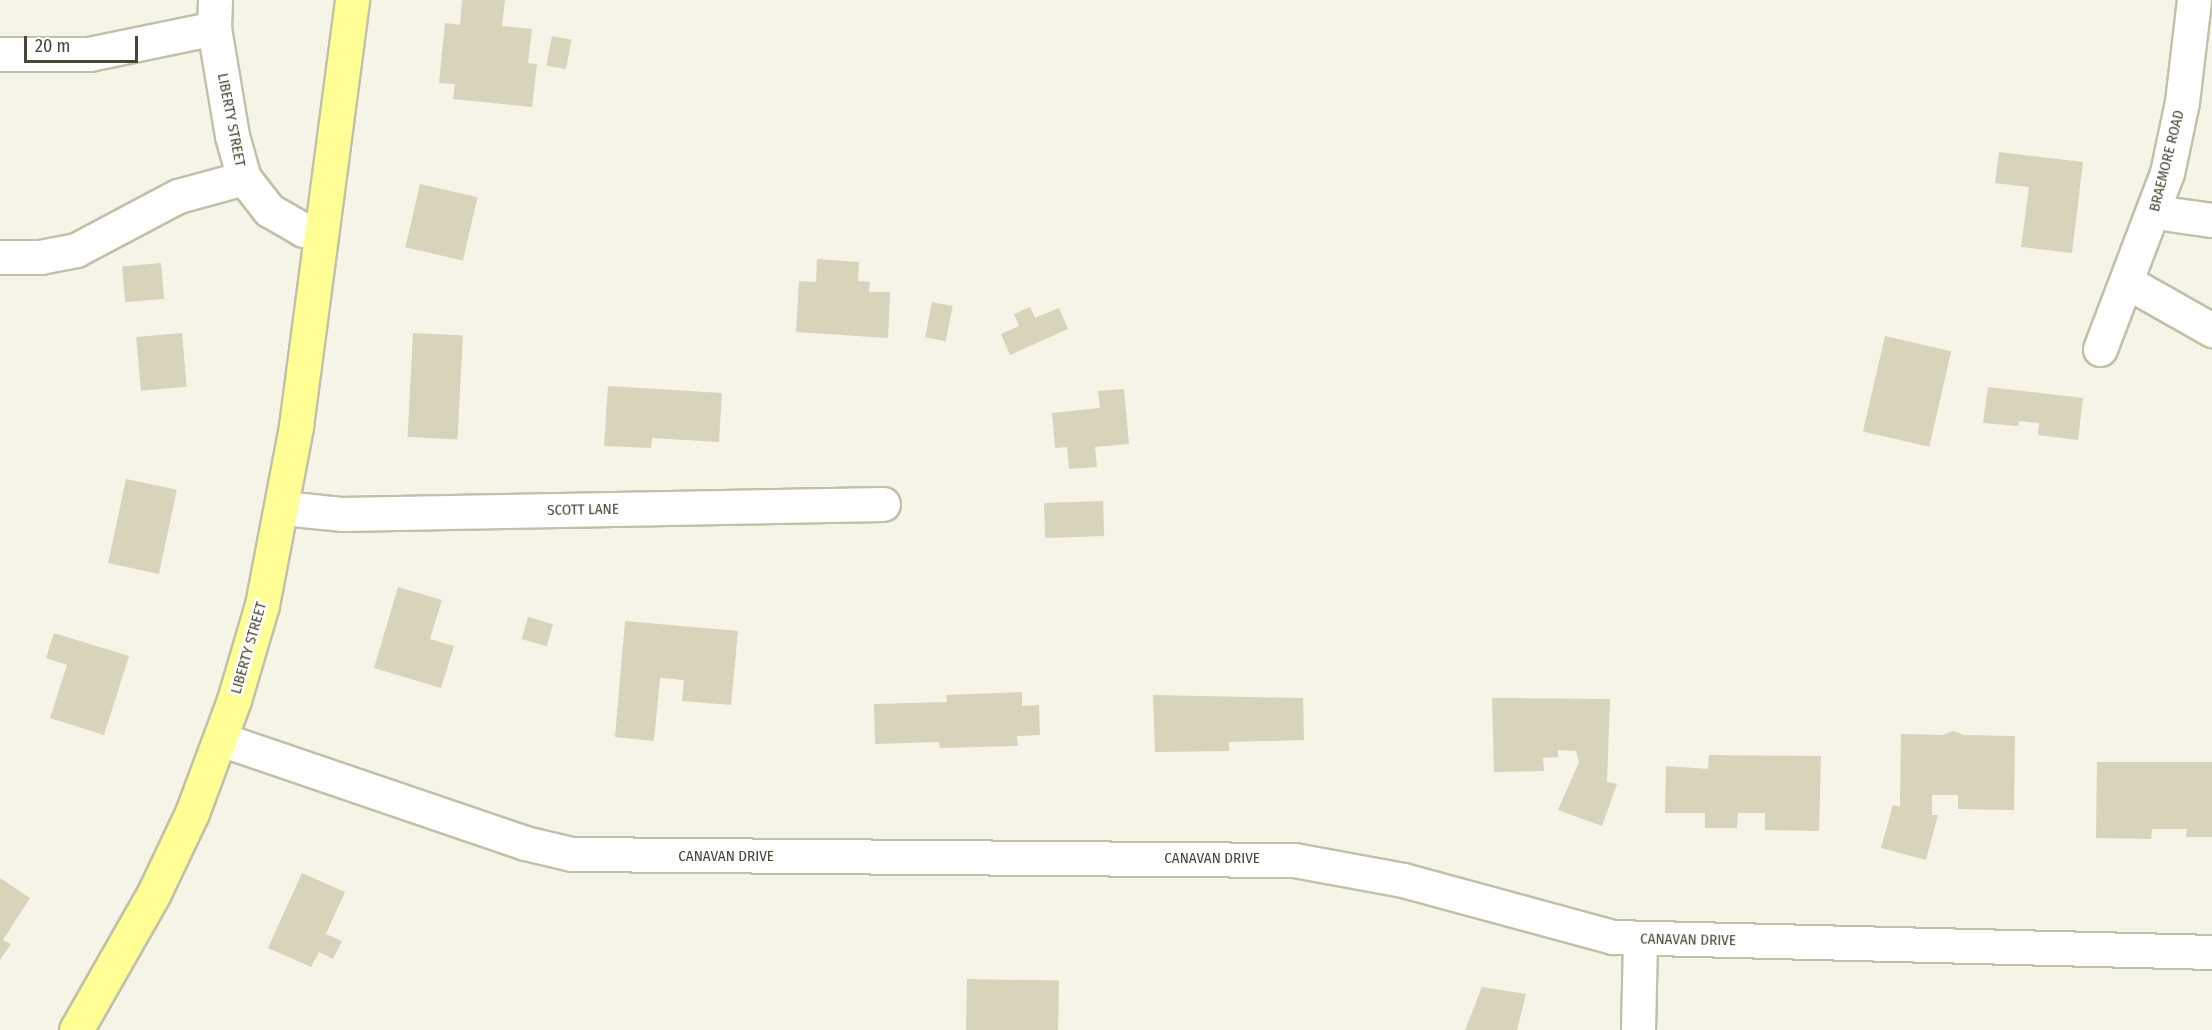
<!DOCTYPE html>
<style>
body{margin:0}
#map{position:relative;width:2212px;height:1030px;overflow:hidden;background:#f5f4e6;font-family:"Fira Sans Condensed",sans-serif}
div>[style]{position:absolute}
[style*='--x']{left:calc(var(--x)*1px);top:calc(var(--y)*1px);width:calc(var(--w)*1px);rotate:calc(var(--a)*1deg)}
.building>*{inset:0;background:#d7d4bb;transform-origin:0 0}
.roads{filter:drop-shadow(2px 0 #c1c0a8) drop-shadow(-2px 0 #c1c0a8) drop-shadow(0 2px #c1c0a8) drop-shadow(0 -2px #c1c0a8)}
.minor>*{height:33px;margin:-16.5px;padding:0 16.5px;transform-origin:16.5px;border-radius:16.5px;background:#fff}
.major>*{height:33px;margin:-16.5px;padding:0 16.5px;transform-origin:16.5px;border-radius:16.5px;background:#feff95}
span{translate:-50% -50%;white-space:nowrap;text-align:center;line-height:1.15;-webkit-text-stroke:5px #fff;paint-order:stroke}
.street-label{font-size:15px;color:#484635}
.scale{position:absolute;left:24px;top:36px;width:114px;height:27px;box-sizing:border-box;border:3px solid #484635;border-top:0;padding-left:8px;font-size:18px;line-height:21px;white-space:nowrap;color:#484635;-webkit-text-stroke:4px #fff;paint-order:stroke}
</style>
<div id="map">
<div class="building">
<div style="clip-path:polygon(462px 0,505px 0,502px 26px,532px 29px,528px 63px,537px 64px,532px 107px,453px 99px,455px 84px,439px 83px,445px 23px,460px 25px)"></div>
<div style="left:552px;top:36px;width:20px;height:30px;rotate:11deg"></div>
<div style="clip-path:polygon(1999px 152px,2083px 162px,2072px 253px,2021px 247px,2029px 187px,1995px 183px)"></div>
<div style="left:420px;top:184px;width:59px;height:65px;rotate:13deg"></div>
<div style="clip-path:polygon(817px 259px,859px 262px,858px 281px,870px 282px,869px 292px,890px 292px,888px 338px,796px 332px,799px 281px,816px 282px)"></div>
<div style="left:161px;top:263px;width:36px;height:39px;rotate:85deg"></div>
<div style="left:932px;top:302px;width:21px;height:36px;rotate:11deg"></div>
<div style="clip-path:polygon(1030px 307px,1035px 318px,1059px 308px,1068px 329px,1010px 355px,1001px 334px,1019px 326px,1014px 314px)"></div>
<div style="left:182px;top:333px;width:54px;height:46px;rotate:85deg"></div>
<div style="left:413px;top:333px;width:50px;height:104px;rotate:3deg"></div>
<div style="left:1885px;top:336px;width:68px;height:98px;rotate:13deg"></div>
<div style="clip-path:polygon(608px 386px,722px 393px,719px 442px,652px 438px,651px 448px,604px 446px)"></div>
<div style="clip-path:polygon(1988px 387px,2083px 398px,2078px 440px,2038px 435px,2039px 423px,2019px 421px,2018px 426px,1983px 423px)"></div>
<div style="clip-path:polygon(1124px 389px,1129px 444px,1095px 447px,1097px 467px,1069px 469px,1067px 447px,1055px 448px,1052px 413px,1100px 408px,1098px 391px)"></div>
<div style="left:126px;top:479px;width:52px;height:86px;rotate:12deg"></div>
<div style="left:1103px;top:501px;width:35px;height:59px;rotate:88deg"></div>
<div style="clip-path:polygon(398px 587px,442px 600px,430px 639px,454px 646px,441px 688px,374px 668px)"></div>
<div style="left:528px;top:617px;width:26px;height:23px;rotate:16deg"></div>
<div style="clip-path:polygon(625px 621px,738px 631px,731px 705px,682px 701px,684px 680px,660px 678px,654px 741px,615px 737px)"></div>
<div style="clip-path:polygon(54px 633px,129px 656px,104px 735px,50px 718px,67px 665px,46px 658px)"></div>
<div style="clip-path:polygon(1022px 692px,1022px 706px,1039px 705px,1040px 735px,1017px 736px,1018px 746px,940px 748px,939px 742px,875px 744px,874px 704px,947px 702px,946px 695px)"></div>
<div style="clip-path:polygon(1153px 695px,1303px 698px,1304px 740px,1229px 742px,1229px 751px,1155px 752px)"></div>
<div style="clip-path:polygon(1492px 698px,1610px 699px,1607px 782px,1617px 784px,1602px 826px,1558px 810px,1579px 762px,1576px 751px,1558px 750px,1558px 757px,1543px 758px,1544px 771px,1494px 772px)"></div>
<div style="clip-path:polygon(1953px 731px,1964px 735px,2015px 736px,2014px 810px,1958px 809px,1958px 795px,1932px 795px,1932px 815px,1938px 815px,1926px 860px,1881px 848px,1893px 805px,1900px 807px,1901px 734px,1942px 735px)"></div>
<div style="clip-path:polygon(1709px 755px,1821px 756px,1819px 831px,1765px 830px,1765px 813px,1738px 813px,1737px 828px,1705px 828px,1705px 813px,1665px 813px,1666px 766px,1708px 769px)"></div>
<div style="clip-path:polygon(2097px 762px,2212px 762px,2212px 837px,2186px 837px,2187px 829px,2152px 829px,2151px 839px,2096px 838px)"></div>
<div style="clip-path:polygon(302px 873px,345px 892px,326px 934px,342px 941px,333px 959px,319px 952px,311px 967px,268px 948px)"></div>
<div style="clip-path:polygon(0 878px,30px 898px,3px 940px,11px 944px,0 960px)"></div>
<div style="left:967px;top:979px;width:92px;height:51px;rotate:1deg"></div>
<div style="clip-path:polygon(1482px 987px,1526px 994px,1517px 1030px,1465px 1030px)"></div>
</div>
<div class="roads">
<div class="minor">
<div style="--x:215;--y:0;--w:28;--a:92"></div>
<div style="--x:214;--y:28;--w:109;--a:80.5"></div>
<div style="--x:232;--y:136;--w:44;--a:74.1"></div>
<div style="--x:244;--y:178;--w:41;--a:52"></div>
<div style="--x:269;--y:210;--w:39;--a:30"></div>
<div style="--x:303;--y:230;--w:18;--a:9"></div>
<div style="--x:0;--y:54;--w:89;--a:0"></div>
<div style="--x:89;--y:54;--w:128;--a:-11.7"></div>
<div style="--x:2155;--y:212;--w:58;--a:8"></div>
<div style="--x:0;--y:257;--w:40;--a:0"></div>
<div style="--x:40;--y:257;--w:37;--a:-11"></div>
<div style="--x:76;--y:250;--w:115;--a:-27.9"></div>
<div style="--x:178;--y:196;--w:68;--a:-15.3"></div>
<div style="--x:2127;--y:282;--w:98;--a:29.5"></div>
<div style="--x:2100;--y:349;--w:188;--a:-69.2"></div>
<div style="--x:2167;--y:173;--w:73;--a:-78.1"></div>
<div style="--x:2182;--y:102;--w:103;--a:-83.3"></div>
<div style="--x:283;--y:508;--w:58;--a:5.9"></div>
<div style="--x:341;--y:514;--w:542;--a:-1.06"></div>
<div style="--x:220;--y:739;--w:322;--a:18.8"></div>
<div style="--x:525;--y:843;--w:48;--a:13.2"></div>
<div style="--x:572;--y:854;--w:722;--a:0.48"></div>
<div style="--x:1294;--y:860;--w:111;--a:10.4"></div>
<div style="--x:1403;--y:880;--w:218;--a:15.2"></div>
<div style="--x:1613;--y:937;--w:599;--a:1.43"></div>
<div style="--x:1638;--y:1030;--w:91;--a:-88.7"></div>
</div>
<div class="major">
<div style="--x:76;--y:1030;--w:158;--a:-60.3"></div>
<div style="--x:154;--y:893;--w:89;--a:-64.6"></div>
<div style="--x:192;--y:813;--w:121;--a:-69.6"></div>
<div style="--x:234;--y:700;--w:99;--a:-73.6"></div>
<div style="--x:262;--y:605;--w:182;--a:-79.2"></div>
<div style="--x:296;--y:426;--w:430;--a:-82.5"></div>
</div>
</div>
<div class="street-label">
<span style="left:231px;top:120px;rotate:79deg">LIBERTY STREET</span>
<span style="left:2167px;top:161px;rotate:-76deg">BRAEMORE ROAD</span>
<span style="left:583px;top:510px;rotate:-1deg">SCOTT LANE</span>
<span style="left:249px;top:648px;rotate:-74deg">LIBERTY STREET</span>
<span style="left:726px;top:857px">CANAVAN DRIVE</span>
<span style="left:1212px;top:859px">CANAVAN DRIVE</span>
<span style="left:1688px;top:940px;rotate:1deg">CANAVAN DRIVE</span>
</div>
<div class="scale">20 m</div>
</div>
